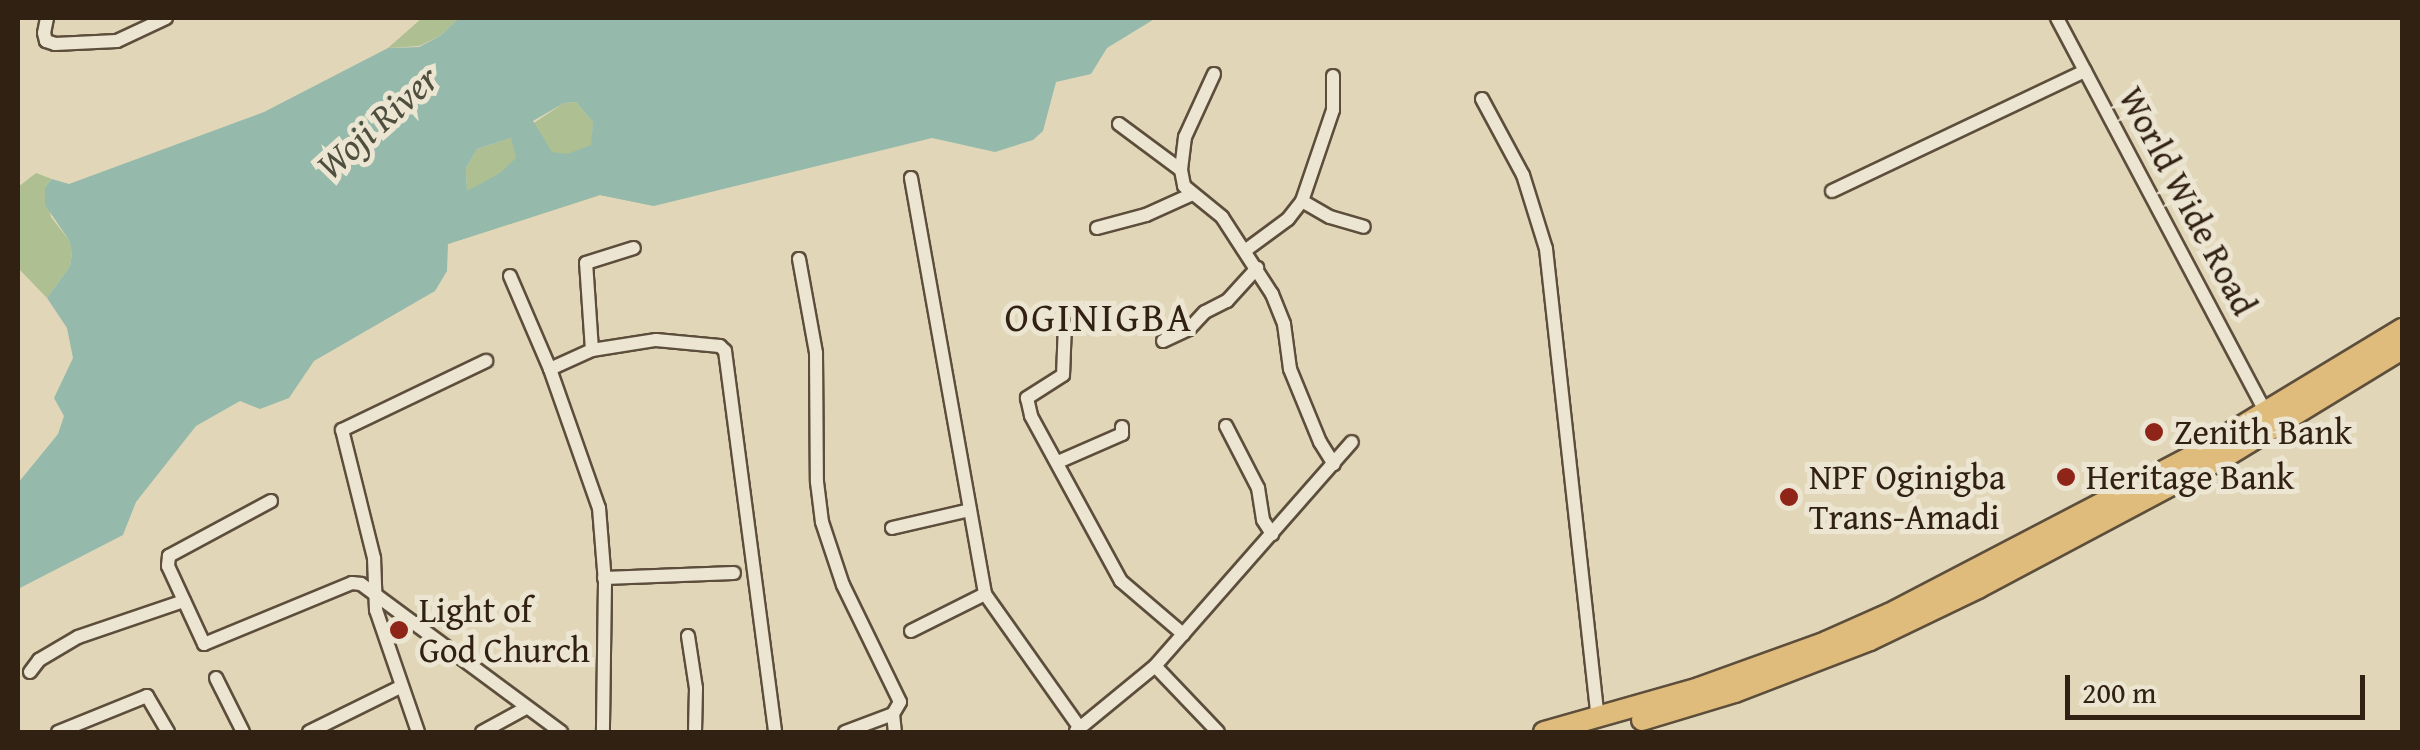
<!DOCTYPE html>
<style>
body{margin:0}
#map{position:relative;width:2420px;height:750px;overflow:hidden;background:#e1d7b8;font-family:"Gentium Book Plus",serif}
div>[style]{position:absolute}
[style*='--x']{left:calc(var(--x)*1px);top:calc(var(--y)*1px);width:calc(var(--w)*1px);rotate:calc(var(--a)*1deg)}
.green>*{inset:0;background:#aebf92}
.water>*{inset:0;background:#95baab}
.roads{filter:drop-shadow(2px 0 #5d4e3c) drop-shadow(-2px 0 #5d4e3c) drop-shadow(0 2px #5d4e3c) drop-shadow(0 -2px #5d4e3c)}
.minor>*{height:12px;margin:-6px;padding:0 6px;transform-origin:6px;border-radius:6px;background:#ece5d1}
.primary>*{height:20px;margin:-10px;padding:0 10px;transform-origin:10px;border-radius:10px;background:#e0bc7c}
.dots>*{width:28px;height:28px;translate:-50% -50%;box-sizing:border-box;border:5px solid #ece5d1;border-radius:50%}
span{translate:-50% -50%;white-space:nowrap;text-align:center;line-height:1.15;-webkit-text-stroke:10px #ece5d1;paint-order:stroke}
.street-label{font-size:35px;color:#312112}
.poi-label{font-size:35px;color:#312112}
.left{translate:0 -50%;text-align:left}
.water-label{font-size:38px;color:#4f4f40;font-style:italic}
.quarter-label{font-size:40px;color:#312112;letter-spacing:2.5px}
.frame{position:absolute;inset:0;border:20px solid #312112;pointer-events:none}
.scale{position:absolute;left:2065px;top:675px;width:300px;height:45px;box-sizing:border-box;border:5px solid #312112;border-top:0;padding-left:12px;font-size:30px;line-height:35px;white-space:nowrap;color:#312112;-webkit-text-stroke:8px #ece5d1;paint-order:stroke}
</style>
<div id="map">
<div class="green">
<div style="clip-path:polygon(422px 18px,459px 18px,440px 36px,419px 46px,388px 48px)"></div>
<div style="clip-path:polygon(576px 102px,593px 122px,592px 146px,654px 206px,600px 195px,448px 244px,467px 192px,466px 168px,477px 149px,511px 138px,564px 103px)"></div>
<div style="clip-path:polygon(36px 173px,52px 179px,45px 187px,51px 217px,69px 240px,72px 253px,70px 266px,47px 298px,18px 268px,18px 187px)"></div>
</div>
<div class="water">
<div style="clip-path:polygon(evenodd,459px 18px,1156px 18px,1107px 48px,1091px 74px,1056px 82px,1043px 131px,1033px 140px,995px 152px,932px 138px,654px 206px,600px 195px,448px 244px,447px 271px,435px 291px,314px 361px,289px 398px,260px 409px,240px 401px,196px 426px,136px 502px,123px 535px,18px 589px,18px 483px,58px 434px,64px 416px,54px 398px,73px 358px,67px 328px,47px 298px,70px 266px,72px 253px,69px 240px,45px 205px,45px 187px,52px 179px,69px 184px,264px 112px,388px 48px,419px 47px,440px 36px,459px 18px,576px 102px,593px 122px,591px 145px,567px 154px,552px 152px,533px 121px,564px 103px,576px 102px,459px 18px,511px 138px,516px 158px,500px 173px,467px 191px,466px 168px,477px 149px,511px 138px)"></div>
</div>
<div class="roads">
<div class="minor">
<div style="--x:47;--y:18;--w:15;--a:101"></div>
<div style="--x:44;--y:33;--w:8;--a:76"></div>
<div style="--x:46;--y:41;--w:9;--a:18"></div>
<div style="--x:55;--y:44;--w:62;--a:-2.8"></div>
<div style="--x:117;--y:41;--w:54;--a:-25.1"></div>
<div style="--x:2057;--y:18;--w:446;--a:62.1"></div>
<div style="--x:1214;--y:74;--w:69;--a:114.7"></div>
<div style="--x:1185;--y:137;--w:33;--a:97"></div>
<div style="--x:1181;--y:170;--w:16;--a:79"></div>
<div style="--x:1184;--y:186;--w:49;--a:39.2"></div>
<div style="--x:1222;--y:217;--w:92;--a:57"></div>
<div style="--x:1272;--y:294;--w:32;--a:68"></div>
<div style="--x:1284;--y:324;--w:45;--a:82.4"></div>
<div style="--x:1290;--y:369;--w:79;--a:67.7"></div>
<div style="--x:1320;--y:442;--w:26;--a:58"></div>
<div style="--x:1482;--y:99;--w:86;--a:61.7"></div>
<div style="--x:1523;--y:175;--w:77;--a:72.7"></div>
<div style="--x:1546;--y:249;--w:472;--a:83.7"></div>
<div style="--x:1119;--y:124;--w:77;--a:36.6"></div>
<div style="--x:911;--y:178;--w:423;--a:79.9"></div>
<div style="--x:985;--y:594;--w:164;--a:54.7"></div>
<div style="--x:1832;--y:191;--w:280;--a:-25.4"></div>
<div style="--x:1302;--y:201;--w:32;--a:30"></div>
<div style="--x:1330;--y:217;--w:35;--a:16"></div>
<div style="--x:1097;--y:228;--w:51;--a:-14.9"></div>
<div style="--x:1146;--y:215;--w:48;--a:-24.4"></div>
<div style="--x:1246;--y:250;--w:52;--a:-36.4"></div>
<div style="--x:1288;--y:219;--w:23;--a:-52"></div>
<div style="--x:1302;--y:201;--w:96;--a:-71.2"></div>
<div style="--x:1333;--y:110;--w:34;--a:-90"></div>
<div style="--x:799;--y:259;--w:96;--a:79.7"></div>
<div style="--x:816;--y:353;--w:129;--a:89.6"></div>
<div style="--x:817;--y:482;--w:40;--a:82.9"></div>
<div style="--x:822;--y:522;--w:66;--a:71.6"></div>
<div style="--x:843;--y:585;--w:130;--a:64"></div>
<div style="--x:900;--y:702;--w:14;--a:120"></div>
<div style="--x:893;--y:714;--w:18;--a:84"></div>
<div style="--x:510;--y:276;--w:101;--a:66.7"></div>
<div style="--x:550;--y:369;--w:147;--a:70.6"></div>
<div style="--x:599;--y:508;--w:74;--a:85.4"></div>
<div style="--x:605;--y:582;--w:150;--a:90.8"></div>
<div style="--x:1065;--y:324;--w:51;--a:92.2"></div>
<div style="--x:1063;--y:375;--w:43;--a:147.4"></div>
<div style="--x:1027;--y:398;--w:18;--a:77"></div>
<div style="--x:1031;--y:416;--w:188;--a:61.4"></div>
<div style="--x:1121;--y:581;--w:82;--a:40.5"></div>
<div style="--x:1163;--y:341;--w:29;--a:-25"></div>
<div style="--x:1189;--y:329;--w:23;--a:-47"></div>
<div style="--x:1205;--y:312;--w:25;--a:-27"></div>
<div style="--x:1227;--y:301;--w:45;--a:-47.7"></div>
<div style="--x:592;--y:350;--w:87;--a:-93.9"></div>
<div style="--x:586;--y:263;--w:50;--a:-17.4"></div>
<div style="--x:550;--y:369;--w:46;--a:-24.3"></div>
<div style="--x:592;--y:350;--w:65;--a:-8.9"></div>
<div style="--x:656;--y:340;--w:64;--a:5.4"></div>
<div style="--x:720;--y:346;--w:7;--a:45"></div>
<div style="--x:725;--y:351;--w:384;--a:82.5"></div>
<div style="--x:1226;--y:426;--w:70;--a:62.7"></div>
<div style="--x:1258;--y:488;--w:32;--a:81"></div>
<div style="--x:1263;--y:520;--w:17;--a:57"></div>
<div style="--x:1058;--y:462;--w:70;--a:-23.6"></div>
<div style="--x:1122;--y:434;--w:7;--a:-90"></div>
<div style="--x:271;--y:501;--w:116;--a:151.7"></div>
<div style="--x:169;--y:556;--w:10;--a:96"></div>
<div style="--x:168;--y:566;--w:86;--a:65.2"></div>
<div style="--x:204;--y:644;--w:160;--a:-22.4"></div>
<div style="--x:352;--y:583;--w:9;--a:6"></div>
<div style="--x:361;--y:584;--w:249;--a:36.5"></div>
<div style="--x:892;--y:528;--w:80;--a:-13"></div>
<div style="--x:604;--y:578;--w:130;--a:-2.2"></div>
<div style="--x:911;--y:631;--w:83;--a:-26.6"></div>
<div style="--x:688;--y:636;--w:53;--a:81.3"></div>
<div style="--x:696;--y:688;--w:44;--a:91.3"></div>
<div style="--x:1155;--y:666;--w:91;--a:46.3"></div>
<div style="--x:30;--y:672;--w:15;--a:-53"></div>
<div style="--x:39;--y:660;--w:45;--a:-30.5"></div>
<div style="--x:78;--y:637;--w:112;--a:-18.8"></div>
<div style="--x:216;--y:678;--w:60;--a:63.4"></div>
<div style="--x:1076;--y:731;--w:102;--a:-39.4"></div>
<div style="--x:1155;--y:666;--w:298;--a:-48.7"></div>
<div style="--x:58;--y:732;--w:96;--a:-22"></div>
<div style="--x:147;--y:696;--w:42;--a:59.7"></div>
<div style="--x:309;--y:732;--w:102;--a:-26.3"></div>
<div style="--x:418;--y:732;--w:129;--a:-109"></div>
<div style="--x:376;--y:610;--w:52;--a:-92.2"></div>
<div style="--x:374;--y:558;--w:132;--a:-104"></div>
<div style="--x:342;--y:430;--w:160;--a:-25.6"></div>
<div style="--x:482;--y:732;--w:50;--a:-28.6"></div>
<div style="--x:845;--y:732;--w:51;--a:-20.6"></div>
</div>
<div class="primary">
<div style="--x:1642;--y:720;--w:97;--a:-16.8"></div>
<div style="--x:1735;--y:692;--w:145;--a:-21.1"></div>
<div style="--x:1870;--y:640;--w:120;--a:-25.7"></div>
<div style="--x:1978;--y:588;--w:285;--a:-28"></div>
<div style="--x:2230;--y:454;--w:202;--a:-31.4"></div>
<div style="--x:1544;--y:732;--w:161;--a:-15.8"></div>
<div style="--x:1699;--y:688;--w:135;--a:-19.9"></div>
<div style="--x:1826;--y:642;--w:69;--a:-24"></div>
<div style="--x:1889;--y:614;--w:338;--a:-27.5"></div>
<div style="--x:2189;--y:458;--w:249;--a:-31.2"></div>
</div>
</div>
<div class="dots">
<div style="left:2154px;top:432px;background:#8f2418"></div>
<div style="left:2066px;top:477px;background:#8f2418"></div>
<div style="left:1789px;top:497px;background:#8f2418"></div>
<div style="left:399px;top:630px;background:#8f2418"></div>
</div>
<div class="street-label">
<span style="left:2188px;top:201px;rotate:62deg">World Wide Road</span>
</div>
<div class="poi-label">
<span class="left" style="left:2174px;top:432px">Zenith Bank</span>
<span class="left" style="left:1809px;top:497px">NPF Oginigba<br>Trans-Amadi</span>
<span class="left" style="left:2086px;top:477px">Heritage Bank</span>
<span class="left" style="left:419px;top:630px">Light of<br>God Church</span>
</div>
<div class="water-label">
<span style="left:377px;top:122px;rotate:-42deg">Woji River</span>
</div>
<div class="quarter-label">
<span style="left:1099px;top:317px">OGINIGBA</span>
</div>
<div class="frame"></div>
<div class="scale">200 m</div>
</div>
